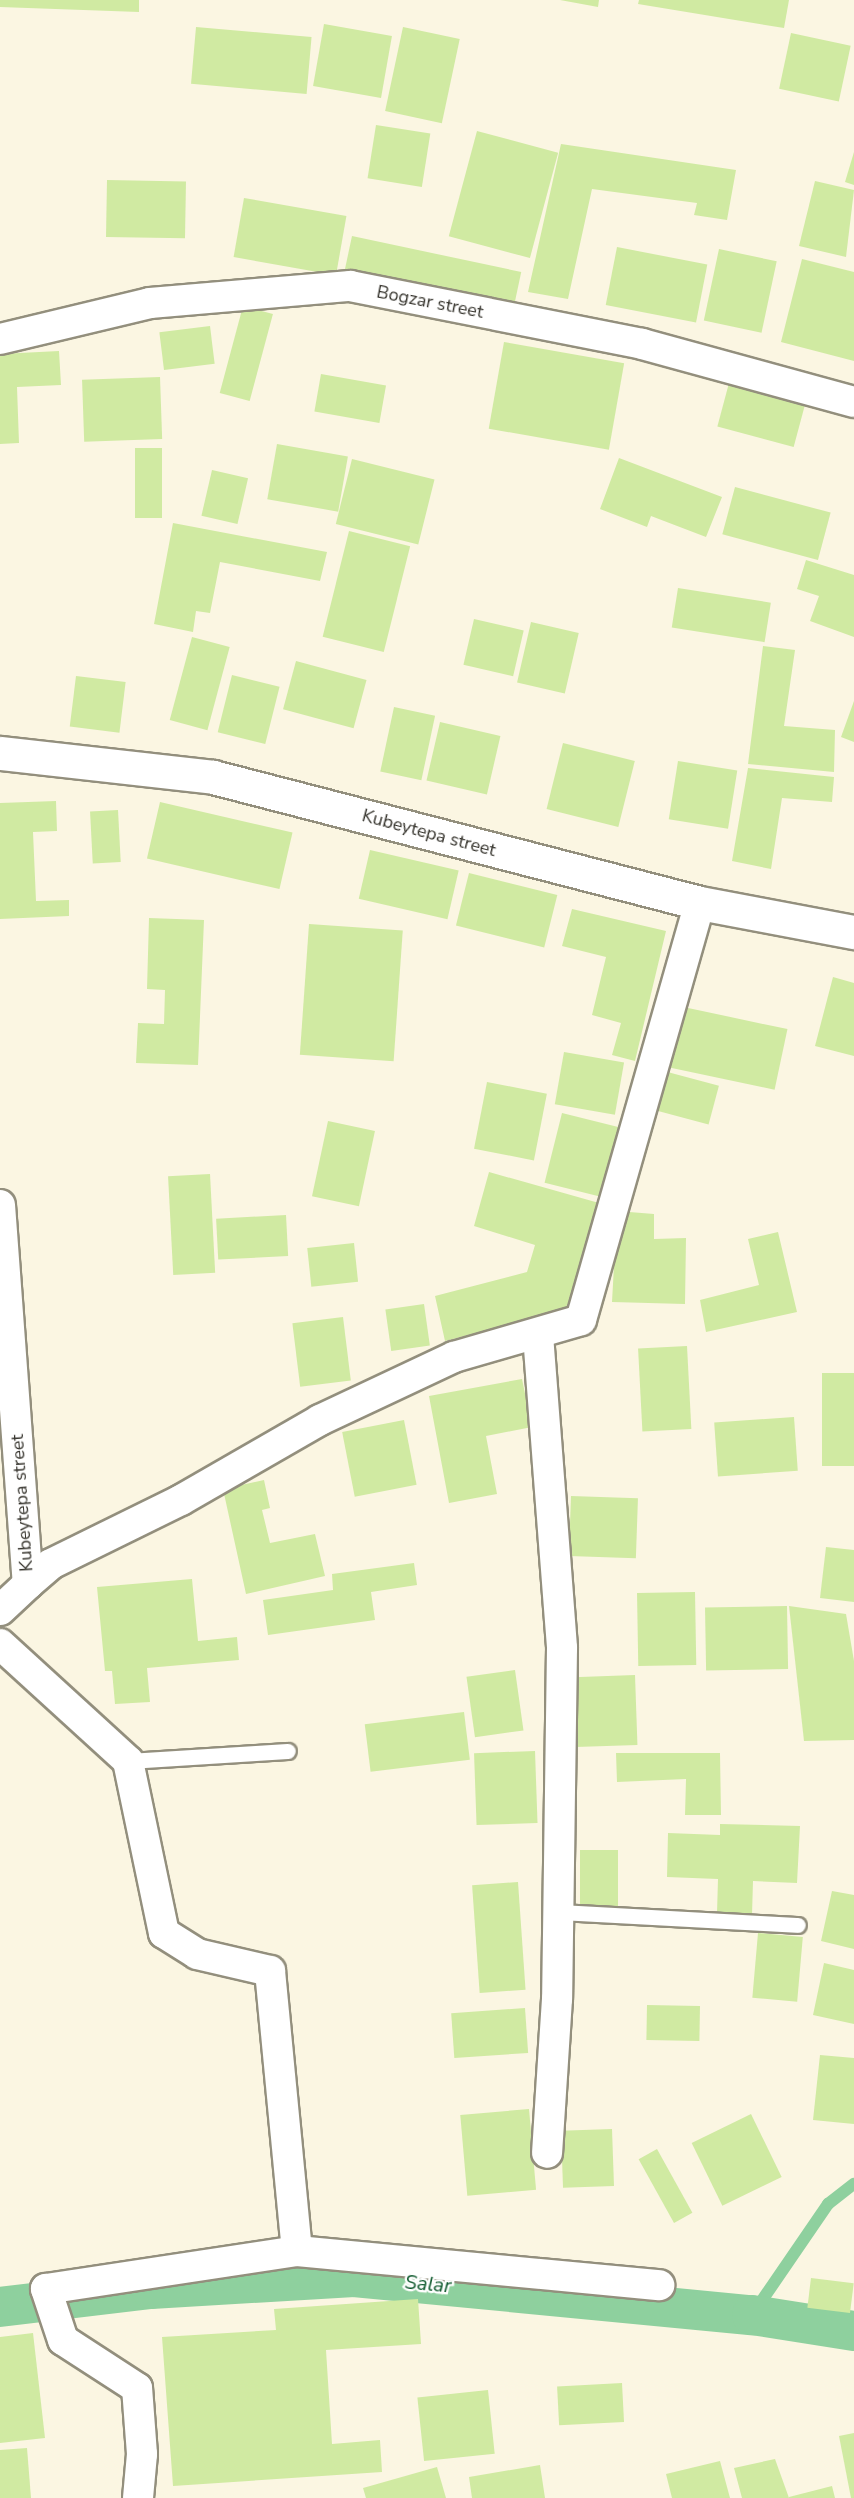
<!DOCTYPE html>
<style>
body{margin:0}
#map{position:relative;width:854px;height:2498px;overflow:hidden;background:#fbf6e2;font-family:"Nunito Sans",sans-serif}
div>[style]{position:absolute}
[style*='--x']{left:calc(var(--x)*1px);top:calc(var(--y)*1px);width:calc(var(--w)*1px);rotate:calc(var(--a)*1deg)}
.stream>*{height:12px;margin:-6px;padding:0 6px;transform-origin:6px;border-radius:6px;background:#8ed09e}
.canal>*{height:40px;margin:-20px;padding:0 20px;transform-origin:20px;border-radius:20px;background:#8ed09e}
.building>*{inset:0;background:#d0eaa2;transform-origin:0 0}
.roads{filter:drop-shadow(2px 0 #938f7d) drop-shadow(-2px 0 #938f7d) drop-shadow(0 2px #938f7d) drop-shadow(0 -2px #938f7d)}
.lane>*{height:15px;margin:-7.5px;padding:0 7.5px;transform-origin:7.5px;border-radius:7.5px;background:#fff}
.street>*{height:30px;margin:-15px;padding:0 15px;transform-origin:15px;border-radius:15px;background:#fff}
.secondary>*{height:33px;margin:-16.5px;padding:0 16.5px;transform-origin:16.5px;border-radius:16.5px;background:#fff}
span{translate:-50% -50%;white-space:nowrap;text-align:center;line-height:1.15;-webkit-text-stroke:4.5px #fff;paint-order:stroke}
.street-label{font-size:18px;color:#34322b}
.water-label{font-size:20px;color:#0b572a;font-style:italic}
</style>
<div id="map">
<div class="stream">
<div style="--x:752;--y:2315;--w:135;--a:-55.6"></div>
<div style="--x:828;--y:2204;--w:33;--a:-38"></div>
</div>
<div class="canal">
<div style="--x:0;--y:2307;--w:152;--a:-6.8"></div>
<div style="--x:151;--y:2289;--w:203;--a:-3.4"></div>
<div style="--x:354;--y:2277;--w:400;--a:5.5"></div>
<div style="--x:752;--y:2315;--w:103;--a:8.9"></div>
</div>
<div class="building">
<div style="clip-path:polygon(0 0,139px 0,139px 12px,0 7px)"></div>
<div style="clip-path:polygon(560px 0,599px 0,598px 7px)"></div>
<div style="clip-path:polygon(639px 0,789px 0,784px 28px,638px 4px)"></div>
<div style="left:324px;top:24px;width:69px;height:63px;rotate:10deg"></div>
<div style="left:196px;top:27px;width:116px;height:57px;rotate:5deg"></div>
<div style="left:403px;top:27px;width:58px;height:86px;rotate:12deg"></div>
<div style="left:791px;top:33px;width:61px;height:57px;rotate:12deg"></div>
<div style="left:376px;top:125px;width:55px;height:54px;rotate:9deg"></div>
<div style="left:477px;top:131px;width:84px;height:109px;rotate:15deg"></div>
<div style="clip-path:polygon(561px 144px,736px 170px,727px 220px,694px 215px,697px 203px,592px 189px,568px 299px,528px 292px)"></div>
<div style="clip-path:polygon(854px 152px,854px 185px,845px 182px)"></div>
<div style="left:107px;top:180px;width:79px;height:57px;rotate:1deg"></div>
<div style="clip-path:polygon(815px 181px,854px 190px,846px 257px,799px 246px)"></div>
<div style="left:244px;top:198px;width:104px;height:60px;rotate:10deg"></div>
<div style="left:352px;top:236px;width:173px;height:38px;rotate:12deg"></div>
<div style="left:617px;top:247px;width:92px;height:59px;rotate:11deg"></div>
<div style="left:719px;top:249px;width:59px;height:73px;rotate:12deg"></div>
<div style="clip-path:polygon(802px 259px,854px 272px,854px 361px,781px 342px)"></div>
<div style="left:243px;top:306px;width:31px;height:90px;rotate:15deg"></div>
<div style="left:210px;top:326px;width:38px;height:51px;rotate:83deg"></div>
<div style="left:504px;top:342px;width:122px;height:88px;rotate:10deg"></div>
<div style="clip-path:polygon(59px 351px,61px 385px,17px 387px,19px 443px,0 444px,0 354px)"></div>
<div style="left:321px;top:374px;width:66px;height:38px;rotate:10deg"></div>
<div style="left:160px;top:377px;width:62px;height:78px;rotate:88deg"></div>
<div style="left:729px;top:383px;width:79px;height:45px;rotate:15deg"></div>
<div style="left:277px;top:444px;width:72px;height:56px;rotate:10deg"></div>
<div style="left:135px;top:448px;width:27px;height:70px"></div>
<div style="clip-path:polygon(619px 458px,722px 497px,706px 537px,651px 516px,647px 527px,600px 509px)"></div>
<div style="left:352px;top:459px;width:85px;height:67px;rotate:14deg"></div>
<div style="left:212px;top:470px;width:37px;height:47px;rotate:13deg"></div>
<div style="left:735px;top:487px;width:99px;height:49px;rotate:15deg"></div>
<div style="clip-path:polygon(173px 523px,327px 552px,320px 581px,220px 562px,210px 613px,196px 611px,193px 632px,154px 624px)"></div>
<div style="left:349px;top:531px;width:63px;height:109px;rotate:14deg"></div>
<div style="clip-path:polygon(806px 560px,854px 575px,854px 637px,810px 621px,819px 596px,797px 589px)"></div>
<div style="left:678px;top:588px;width:94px;height:40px;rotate:9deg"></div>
<div style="left:474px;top:619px;width:51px;height:47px;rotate:13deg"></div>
<div style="left:531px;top:622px;width:49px;height:62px;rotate:13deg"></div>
<div style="left:192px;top:637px;width:39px;height:86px;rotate:15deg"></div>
<div style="clip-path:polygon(763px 646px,795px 650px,784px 726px,835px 730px,834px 772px,748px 764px)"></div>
<div style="left:296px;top:661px;width:73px;height:50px;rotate:15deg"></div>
<div style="left:232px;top:675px;width:49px;height:59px;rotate:14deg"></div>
<div style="left:76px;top:676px;width:50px;height:51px;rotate:7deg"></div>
<div style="clip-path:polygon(854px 701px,854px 742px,841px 737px)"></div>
<div style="left:394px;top:707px;width:42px;height:66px;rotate:12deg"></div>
<div style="left:440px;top:722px;width:62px;height:60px;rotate:13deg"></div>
<div style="left:563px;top:743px;width:74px;height:68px;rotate:14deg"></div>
<div style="left:678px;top:761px;width:60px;height:59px;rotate:9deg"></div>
<div style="clip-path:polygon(748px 768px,834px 777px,832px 802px,782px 798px,771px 869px,732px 861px)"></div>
<div style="clip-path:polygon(56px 801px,57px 831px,33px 832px,36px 901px,69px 900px,69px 916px,0 919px,0 803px)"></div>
<div style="left:160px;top:802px;width:136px;height:58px;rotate:13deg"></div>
<div style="left:118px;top:810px;width:52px;height:28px;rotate:87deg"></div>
<div style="left:370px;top:850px;width:91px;height:50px;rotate:13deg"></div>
<div style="left:469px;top:873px;width:91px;height:54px;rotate:14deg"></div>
<div style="clip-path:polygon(572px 909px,666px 931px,635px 1061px,612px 1055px,621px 1023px,592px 1015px,606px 957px,562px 946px)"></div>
<div style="clip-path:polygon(149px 918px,204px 920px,198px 1065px,136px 1063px,138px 1023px,164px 1024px,165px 990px,147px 989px)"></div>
<div style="left:309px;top:924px;width:94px;height:131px;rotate:4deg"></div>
<div style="clip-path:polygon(833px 977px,854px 983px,854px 1056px,815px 1046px)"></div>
<div style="left:674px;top:1005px;width:116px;height:62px;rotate:12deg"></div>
<div style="left:564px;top:1052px;width:61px;height:53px;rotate:10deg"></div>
<div style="left:660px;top:1070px;width:61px;height:40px;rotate:15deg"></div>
<div style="left:487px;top:1082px;width:61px;height:68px;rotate:11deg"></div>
<div style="left:562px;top:1113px;width:61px;height:72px;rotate:14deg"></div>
<div style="left:328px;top:1121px;width:48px;height:77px;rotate:12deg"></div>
<div style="clip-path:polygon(489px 1172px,599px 1203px,575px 1308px,445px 1341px,435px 1296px,527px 1272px,535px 1245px,474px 1226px)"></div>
<div style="left:210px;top:1174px;width:99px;height:42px;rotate:87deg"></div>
<div style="clip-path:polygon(617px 1211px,654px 1214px,654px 1239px,686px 1238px,685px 1304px,612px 1302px)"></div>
<div style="left:286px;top:1215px;width:41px;height:70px;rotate:87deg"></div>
<div style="clip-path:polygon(778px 1232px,797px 1312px,706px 1332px,700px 1300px,759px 1285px,748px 1239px)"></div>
<div style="left:354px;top:1243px;width:39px;height:47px;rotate:84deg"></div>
<div style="left:424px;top:1304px;width:42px;height:39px;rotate:82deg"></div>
<div style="left:343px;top:1317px;width:64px;height:51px;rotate:83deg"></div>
<div style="left:687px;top:1346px;width:83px;height:49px;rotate:87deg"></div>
<div style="left:854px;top:1373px;width:93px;height:32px;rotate:90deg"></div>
<div style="clip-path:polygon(522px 1379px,532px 1427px,486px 1436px,497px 1494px,449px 1503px,429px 1396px)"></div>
<div style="left:794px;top:1417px;width:54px;height:80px;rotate:86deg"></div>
<div style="left:404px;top:1420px;width:66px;height:63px;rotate:79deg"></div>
<div style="clip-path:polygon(264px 1480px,270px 1508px,262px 1510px,270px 1543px,315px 1534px,325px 1576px,246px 1594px,223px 1489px)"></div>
<div style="left:571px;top:1496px;width:67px;height:60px;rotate:2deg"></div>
<div style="clip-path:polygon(826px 1547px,854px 1550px,854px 1602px,820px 1598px)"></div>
<div style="clip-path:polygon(414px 1563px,417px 1585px,371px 1592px,375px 1620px,268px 1635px,263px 1600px,333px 1590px,332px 1574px)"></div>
<div style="clip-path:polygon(192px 1579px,198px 1641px,237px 1637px,239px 1660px,147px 1668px,150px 1702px,115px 1704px,112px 1671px,105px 1671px,97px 1587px)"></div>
<div style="left:695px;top:1592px;width:73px;height:58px;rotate:89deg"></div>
<div style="left:787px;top:1606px;width:63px;height:82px;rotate:89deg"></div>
<div style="clip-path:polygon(789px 1606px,846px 1614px,854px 1661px,854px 1740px,804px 1741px)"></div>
<div style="left:515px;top:1670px;width:61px;height:49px;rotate:82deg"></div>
<div style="left:635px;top:1675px;width:70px;height:62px;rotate:88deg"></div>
<div style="left:464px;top:1712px;width:48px;height:100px;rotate:83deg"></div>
<div style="left:535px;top:1751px;width:72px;height:61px;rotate:88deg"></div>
<div style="clip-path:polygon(616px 1753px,720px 1753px,721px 1815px,685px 1815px,686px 1779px,617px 1782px)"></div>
<div style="clip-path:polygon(720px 1824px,800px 1826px,797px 1883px,753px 1881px,752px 1915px,717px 1913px,718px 1879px,667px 1877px,668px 1833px,720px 1835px)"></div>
<div style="left:580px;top:1850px;width:38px;height:57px"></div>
<div style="left:518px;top:1882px;width:108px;height:46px;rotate:86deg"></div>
<div style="clip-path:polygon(832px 1891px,854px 1895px,854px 1949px,821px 1941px)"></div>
<div style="left:758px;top:1933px;width:45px;height:65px;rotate:5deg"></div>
<div style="clip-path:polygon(824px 1963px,854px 1970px,854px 2024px,813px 2015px)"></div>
<div style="left:647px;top:2005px;width:53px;height:35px;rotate:1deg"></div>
<div style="left:525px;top:2008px;width:45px;height:74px;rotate:86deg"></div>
<div style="clip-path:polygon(820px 2055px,854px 2058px,854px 2124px,813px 2120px)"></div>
<div style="left:529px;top:2109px;width:81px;height:69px;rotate:85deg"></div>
<div style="left:751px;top:2114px;width:70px;height:66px;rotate:64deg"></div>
<div style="left:612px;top:2129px;width:57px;height:51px;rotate:88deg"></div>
<div style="left:657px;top:2149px;width:73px;height:21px;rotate:61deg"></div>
<div style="left:811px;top:2278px;width:43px;height:30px;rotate:7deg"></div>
<div style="clip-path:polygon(418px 2299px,421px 2344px,326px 2350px,332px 2444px,380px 2440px,382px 2472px,173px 2486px,162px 2337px,276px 2330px,274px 2309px)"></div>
<div style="clip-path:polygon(33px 2333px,45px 2438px,0 2443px,0 2337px)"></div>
<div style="left:622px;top:2383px;width:39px;height:65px;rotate:87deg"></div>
<div style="left:488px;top:2390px;width:64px;height:71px;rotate:84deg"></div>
<div style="clip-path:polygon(854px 2433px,854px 2498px,851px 2498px,839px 2436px)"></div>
<div style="clip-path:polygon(27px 2448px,31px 2498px,0 2498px,0 2450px)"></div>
<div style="clip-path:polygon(775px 2459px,789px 2498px,742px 2498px,734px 2468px)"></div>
<div style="clip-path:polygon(720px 2461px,730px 2498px,672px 2498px,666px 2474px)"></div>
<div style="clip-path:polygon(540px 2465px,545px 2498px,472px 2498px,469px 2477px)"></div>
<div style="clip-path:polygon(437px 2467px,446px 2498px,366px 2498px,363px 2488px)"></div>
<div style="clip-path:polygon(832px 2486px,835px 2498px,789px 2498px,789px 2497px)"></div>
</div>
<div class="roads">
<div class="lane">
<div style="--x:128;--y:1761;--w:160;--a:-3.6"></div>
<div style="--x:558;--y:1912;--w:240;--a:3.1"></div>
</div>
<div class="street">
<div style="--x:0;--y:339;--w:154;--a:-13.5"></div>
<div style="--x:150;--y:303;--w:201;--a:-4.9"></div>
<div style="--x:350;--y:286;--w:298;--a:11.2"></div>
<div style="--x:642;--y:344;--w:220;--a:15.3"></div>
<div style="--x:0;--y:1205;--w:380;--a:85.8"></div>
<div style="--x:28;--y:1584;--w:38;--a:137"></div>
<div style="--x:538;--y:1335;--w:314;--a:85.6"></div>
<div style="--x:562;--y:1648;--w:351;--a:90.8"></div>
<div style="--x:557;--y:1999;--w:154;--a:93.7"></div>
<div style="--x:28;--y:1584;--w:30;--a:-41"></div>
<div style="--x:51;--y:1564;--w:145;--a:-26.2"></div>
<div style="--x:181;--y:1500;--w:160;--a:-29.9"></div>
<div style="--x:320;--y:1420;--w:148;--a:-25.2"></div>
<div style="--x:454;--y:1357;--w:132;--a:-16.2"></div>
<div style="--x:581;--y:1320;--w:434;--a:-74.1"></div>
<div style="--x:0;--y:1644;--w:173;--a:42.4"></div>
<div style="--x:128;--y:1761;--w:176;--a:78.2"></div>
<div style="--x:164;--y:1933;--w:39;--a:32"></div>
<div style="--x:197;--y:1954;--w:75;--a:13.1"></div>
<div style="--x:270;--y:1971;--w:281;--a:84.5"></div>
<div style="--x:138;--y:2498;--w:44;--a:-84.8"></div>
<div style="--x:142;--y:2454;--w:66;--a:-94.3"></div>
<div style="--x:137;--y:2388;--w:88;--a:-147"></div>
<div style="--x:63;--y:2340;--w:54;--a:-108.4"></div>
<div style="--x:46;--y:2289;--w:254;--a:-8.6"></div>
<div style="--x:297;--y:2251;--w:364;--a:5.4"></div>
</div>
<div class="secondary">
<div style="--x:0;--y:753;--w:214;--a:6.4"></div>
<div style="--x:213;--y:777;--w:503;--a:14.51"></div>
<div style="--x:700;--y:903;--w:157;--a:10.7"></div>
</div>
</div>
<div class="street-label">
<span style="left:430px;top:302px;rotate:11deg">Bogzar street</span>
<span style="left:429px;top:833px;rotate:15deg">Kubeytepa street</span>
<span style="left:22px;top:1503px;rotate:-94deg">Kubeytepa street</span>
</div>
<div class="water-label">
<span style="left:428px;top:2284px;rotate:5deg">Salar</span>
</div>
</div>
